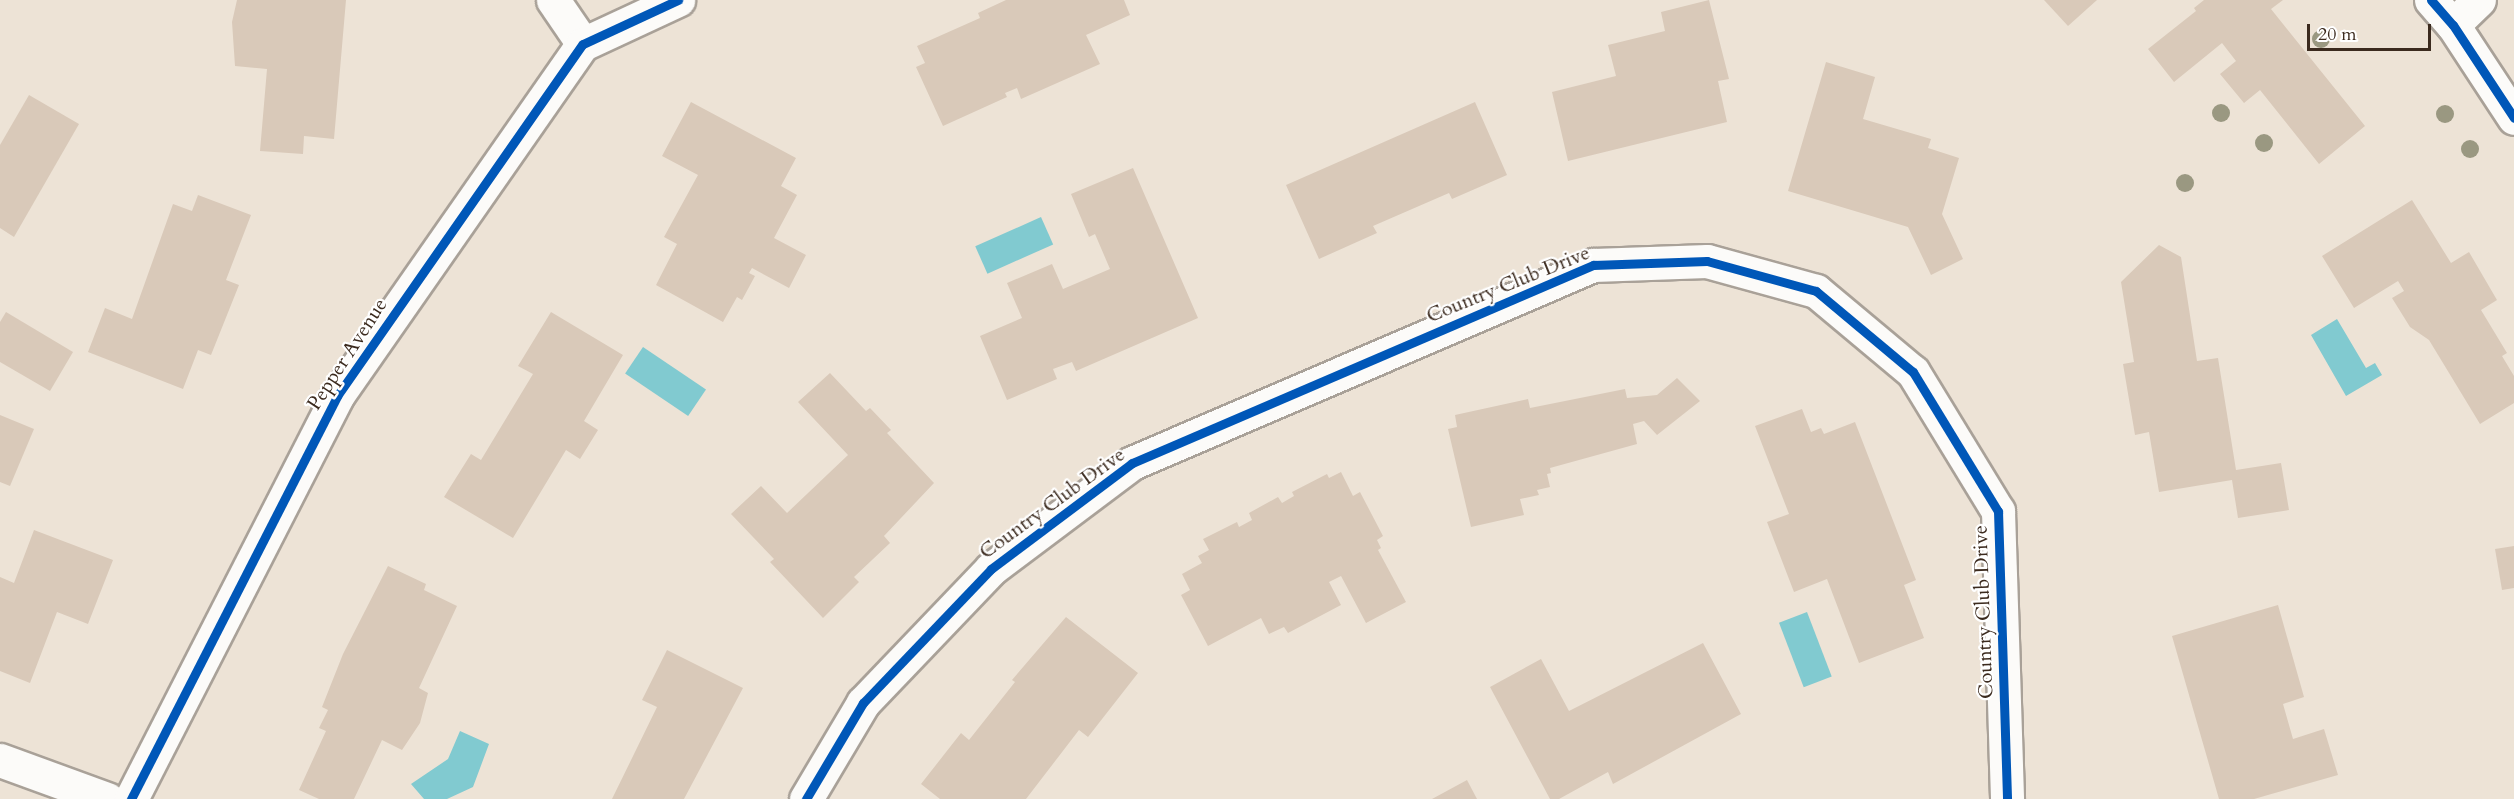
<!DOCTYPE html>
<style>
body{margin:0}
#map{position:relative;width:2514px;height:799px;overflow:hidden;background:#ede3d6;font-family:Cardo,serif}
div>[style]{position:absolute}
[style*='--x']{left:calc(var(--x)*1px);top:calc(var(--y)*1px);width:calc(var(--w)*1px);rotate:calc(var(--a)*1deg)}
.water>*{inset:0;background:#81cad0;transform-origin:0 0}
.building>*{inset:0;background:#d9c9b9}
.roads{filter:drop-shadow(2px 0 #a9a198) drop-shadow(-2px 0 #a9a198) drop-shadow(0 2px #a9a198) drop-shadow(0 -2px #a9a198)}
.minor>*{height:33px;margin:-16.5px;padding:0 16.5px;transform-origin:16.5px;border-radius:16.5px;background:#fcfbf9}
.cycleway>*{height:9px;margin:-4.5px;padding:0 4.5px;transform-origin:4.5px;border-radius:4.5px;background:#0057b8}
.trees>*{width:18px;height:18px;margin:-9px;border-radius:50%;background:#9a9881}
span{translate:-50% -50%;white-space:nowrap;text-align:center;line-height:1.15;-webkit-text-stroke:4.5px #fff;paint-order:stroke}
.street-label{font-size:20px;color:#3b2a1e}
.scale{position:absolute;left:2307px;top:24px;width:124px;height:27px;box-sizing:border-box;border:3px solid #3b2a1e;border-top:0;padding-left:8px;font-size:18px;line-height:21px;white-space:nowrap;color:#3b2a1e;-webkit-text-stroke:4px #fff;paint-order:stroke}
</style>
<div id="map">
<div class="water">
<div style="left:1041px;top:217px;width:30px;height:72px;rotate:66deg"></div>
<div style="clip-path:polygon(2337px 319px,2366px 368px,2375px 363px,2382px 375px,2346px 396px,2311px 335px)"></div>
<div style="left:643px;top:347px;width:76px;height:32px;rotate:34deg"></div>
<div style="left:1807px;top:612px;width:69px;height:30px;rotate:69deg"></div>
<div style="clip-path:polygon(460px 731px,489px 744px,473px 787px,447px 799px,424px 799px,411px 784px,448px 759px)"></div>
</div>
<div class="building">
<div style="clip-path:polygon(346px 0,334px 139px,304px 136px,303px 154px,260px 151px,267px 69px,235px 66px,232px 22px,237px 0)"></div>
<div style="clip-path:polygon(1006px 0,1124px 0,1130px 15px,1086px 35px,1100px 64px,1021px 99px,1017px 88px,1005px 93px,1007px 97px,943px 126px,916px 67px,925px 63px,917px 46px,980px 18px,978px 13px)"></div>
<div style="clip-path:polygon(1709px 0,1729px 79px,1718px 81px,1727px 122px,1568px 161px,1552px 92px,1616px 76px,1608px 45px,1665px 31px,1661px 12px)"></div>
<div style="clip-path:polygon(2044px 0,2097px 0,2068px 26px)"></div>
<div style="clip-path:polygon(2204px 0,2283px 0,2271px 9px,2365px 126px,2319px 164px,2260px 90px,2244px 103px,2220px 74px,2236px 61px,2222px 43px,2174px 82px,2148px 49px,2196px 11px,2194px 8px)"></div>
<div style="clip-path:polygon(1826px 62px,1875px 77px,1863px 119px,1931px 139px,1928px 148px,1959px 158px,1942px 214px,1963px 259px,1931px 275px,1908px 227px,1788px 191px)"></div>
<div style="clip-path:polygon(29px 95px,79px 124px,14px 237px,0 228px,0 145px)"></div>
<div style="clip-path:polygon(691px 102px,796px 158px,781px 186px,797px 195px,774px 238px,806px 255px,789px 288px,752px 268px,749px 273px,755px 276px,742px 300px,737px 297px,723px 322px,656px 285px,677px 244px,664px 237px,698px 175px,662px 156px)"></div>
<div style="clip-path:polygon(1475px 102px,1507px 175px,1452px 199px,1449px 193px,1373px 226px,1377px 233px,1319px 259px,1286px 185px)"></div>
<div style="clip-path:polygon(1133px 168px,1198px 318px,1076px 371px,1072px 362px,1053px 369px,1057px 379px,1007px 400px,980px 336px,1022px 318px,1007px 283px,1052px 264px,1063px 289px,1110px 269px,1095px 234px,1089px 237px,1071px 194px)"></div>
<div style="clip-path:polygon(198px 195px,251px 215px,226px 280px,239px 285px,211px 355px,198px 350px,183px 389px,88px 352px,105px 308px,132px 319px,173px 204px,192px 211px)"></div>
<div style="clip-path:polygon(2412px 200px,2451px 263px,2469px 252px,2497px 300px,2481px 310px,2507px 353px,2502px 356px,2514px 376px,2514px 403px,2480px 424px,2429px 340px,2410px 327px,2392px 298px,2404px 291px,2398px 281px,2354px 308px,2322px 256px)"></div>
<div style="clip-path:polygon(2159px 245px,2181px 257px,2197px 361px,2218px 358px,2236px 470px,2281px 463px,2289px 510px,2238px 518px,2232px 480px,2159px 492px,2149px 432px,2135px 435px,2123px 364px,2134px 362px,2121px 282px)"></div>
<div style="clip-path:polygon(6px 312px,73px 352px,50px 391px,0 362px,0 322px)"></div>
<div style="clip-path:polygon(551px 312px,623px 355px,584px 421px,598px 430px,580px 459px,566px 450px,513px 538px,444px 497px,471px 454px,481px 460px,533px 374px,518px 366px)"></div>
<div style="clip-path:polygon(830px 373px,866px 411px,870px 408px,891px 430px,887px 433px,934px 483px,884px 536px,890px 543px,854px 577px,859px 582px,823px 618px,770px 562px,774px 559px,731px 514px,761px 486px,787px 513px,848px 455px,798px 402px)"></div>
<div style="clip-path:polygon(1677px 378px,1700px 401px,1657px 435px,1644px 421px,1633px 424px,1637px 444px,1550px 468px,1551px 473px,1547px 474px,1550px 487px,1537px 490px,1539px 495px,1520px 499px,1524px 515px,1471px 527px,1448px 429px,1457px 427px,1455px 415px,1528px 399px,1530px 408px,1625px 389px,1627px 398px,1657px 395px)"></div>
<div style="clip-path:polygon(1802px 409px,1811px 432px,1821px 428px,1824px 434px,1855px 422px,1916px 580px,1904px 585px,1924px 638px,1859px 663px,1827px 579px,1794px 592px,1767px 522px,1789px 514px,1755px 426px)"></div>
<div style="clip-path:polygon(0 415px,34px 429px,10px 486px,0 482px)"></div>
<div style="clip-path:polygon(1341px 472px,1353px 496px,1360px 492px,1383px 536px,1377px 540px,1381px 548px,1378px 550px,1406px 602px,1366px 623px,1341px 576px,1329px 582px,1341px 605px,1288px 633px,1284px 627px,1269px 634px,1261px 618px,1208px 646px,1181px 595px,1190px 590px,1182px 574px,1202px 563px,1198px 556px,1209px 550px,1203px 539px,1237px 522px,1239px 527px,1252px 520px,1249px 513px,1278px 497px,1282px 503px,1294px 496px,1292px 492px,1327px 474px,1329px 478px)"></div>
<div style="clip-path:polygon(34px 530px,113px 560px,88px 624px,57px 612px,30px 683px,0 671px,0 577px,14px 583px)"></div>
<div style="clip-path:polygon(2514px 546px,2514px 588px,2502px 590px,2495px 549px)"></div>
<div style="clip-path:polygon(388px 566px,426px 584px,424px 590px,457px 606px,419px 688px,428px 693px,420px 723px,402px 750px,382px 740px,354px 799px,319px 799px,299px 790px,326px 731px,319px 728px,328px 710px,322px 707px,343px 654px)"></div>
<div style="clip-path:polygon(2278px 605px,2304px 697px,2283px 704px,2293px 739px,2324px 729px,2338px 775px,2254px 799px,2219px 799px,2172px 636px)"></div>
<div style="clip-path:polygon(1066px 617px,1138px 673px,1088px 737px,1079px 730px,1026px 799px,940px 799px,921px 784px,961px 733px,969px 740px,1015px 682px,1012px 680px)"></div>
<div style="clip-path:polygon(1703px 643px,1741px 714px,1613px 784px,1608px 772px,1559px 799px,1550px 799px,1490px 687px,1541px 659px,1569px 711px)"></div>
<div style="clip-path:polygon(667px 650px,743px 688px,684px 799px,612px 799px,657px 707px,642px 700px)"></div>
<div style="clip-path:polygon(1467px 780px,1477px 799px,1432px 799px)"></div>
</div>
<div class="roads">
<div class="minor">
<div style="--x:553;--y:0;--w:53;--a:55.7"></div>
<div style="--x:2431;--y:0;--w:33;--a:49"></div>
<div style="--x:2453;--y:25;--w:111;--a:56.7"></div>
<div style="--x:2453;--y:25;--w:36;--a:-44"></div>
<div style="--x:0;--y:760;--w:114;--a:20"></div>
<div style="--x:131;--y:799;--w:453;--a:-62.9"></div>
<div style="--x:337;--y:396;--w:429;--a:-55.1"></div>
<div style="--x:583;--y:44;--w:105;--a:-24.9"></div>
<div style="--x:806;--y:799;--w:112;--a:-59.3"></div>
<div style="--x:863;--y:703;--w:185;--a:-46.3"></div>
<div style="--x:991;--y:569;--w:176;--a:-36.9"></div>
<div style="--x:1132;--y:463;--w:502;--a:-23.24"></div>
<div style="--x:1593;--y:265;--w:114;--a:-2"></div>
<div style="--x:1707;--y:261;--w:113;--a:15.4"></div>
<div style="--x:1816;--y:291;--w:126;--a:39.9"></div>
<div style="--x:1913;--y:372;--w:163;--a:58.6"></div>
<div style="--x:1998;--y:511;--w:288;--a:88.2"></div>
</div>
</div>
<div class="cycleway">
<div style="--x:2431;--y:0;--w:33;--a:49"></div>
<div style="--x:2453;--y:25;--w:111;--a:56.7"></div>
<div style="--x:131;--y:799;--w:453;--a:-62.9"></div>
<div style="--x:337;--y:396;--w:429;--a:-55.1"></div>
<div style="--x:583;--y:44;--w:105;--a:-24.9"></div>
<div style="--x:806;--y:799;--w:112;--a:-59.3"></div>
<div style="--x:863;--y:703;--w:185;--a:-46.3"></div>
<div style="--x:991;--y:569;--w:176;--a:-36.9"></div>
<div style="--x:1132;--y:463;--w:502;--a:-23.24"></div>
<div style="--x:1593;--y:265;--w:114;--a:-2"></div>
<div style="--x:1707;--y:261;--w:113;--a:15.4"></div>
<div style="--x:1816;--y:291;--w:126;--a:39.9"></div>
<div style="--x:1913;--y:372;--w:163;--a:58.6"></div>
<div style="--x:1998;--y:511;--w:288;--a:88.2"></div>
</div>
<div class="trees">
<div style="left:2321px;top:39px"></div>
<div style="left:2221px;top:113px"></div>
<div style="left:2445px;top:114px"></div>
<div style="left:2264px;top:143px"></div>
<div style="left:2470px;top:149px"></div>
<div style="left:2185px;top:183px"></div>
</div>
<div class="street-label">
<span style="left:1508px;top:284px;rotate:-22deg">Country Club Drive</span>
<span style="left:347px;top:354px;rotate:-57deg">Pepper Avenue</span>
<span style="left:1052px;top:503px;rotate:-36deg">Country Club Drive</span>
<span style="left:1983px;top:612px;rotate:-92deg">Country Club Drive</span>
</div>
<div class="scale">20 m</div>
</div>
